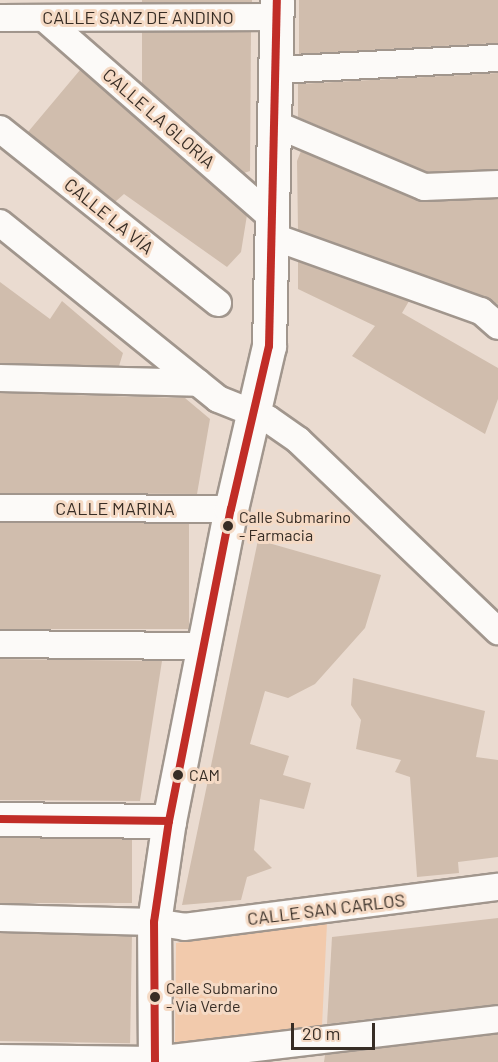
<!DOCTYPE html>
<meta charset="utf-8">
<style>
body{margin:0}
#map{position:relative;width:498px;height:1062px;overflow:hidden;background:#eadbd0;font-family:Barlow,sans-serif}
div>[style]{position:absolute}
[style*='--x']{left:calc(var(--x)*1px);top:calc(var(--y)*1px);width:calc(var(--w)*1px);rotate:calc(var(--a)*1deg)}
.green>*{inset:0;background:#f2caac}
.building>*{inset:0;background:#d0bdad;transform-origin:0 0}
.roads{filter:drop-shadow(2px 0 #a1968d) drop-shadow(-2px 0 #a1968d) drop-shadow(0 2px #a1968d) drop-shadow(0 -2px #a1968d)}
.street>*{height:26px;margin:-13px;padding:0 13px;transform-origin:13px;border-radius:13px;background:#fcfaf8}
.secondary>*{height:33px;margin:-16.5px;padding:0 16.5px;transform-origin:16.5px;border-radius:16.5px;background:#fcfaf8}
.bus-1>*{height:8px;margin:-4px;padding:0 4px;transform-origin:4px;border-radius:4px;background:#c12d27}
.dots>*{width:16px;height:16px;translate:-50% -50%;box-sizing:border-box;border:3px solid #f5dac5;border-radius:50%}
span{translate:-50% -50%;white-space:nowrap;text-align:center;line-height:1.15;-webkit-text-stroke:6px #f5dac5;paint-order:stroke}
.bus-label{font-size:16px;color:#372d25}
.left{translate:0 -50%;text-align:left}
.street-label{font-size:18px;color:#372d25}
.scale{position:absolute;left:291px;top:1023px;width:84px;height:27px;box-sizing:border-box;border:3px solid #372d25;border-top:0;padding-left:8px;font-size:18px;line-height:21px;white-space:nowrap;color:#372d25;-webkit-text-stroke:4px #f5dac5;paint-order:stroke}
</style>
<div id="map">
<div class="green">
<div style="clip-path:polygon(327px 923px,322px 1026px,175px 1043px,176px 943px)"></div>
</div>
<div class="building">
<div style="left:142px;top:0;width:110px;height:2px"></div>
<div style="clip-path:polygon(299px 0,498px 0,498px 43px,299px 54px)"></div>
<div style="clip-path:polygon(142px 32px,251px 32px,250px 171px,244px 173px,142px 84px)"></div>
<div style="clip-path:polygon(80px 70px,247px 215px,241px 252px,227px 267px,124px 194px,115px 202px,28px 132px)"></div>
<div style="clip-path:polygon(498px 73px,498px 169px,427px 172px,298px 117px,298px 84px)"></div>
<div style="clip-path:polygon(301px 151px,419px 201px,498px 199px,498px 304px,298px 230px,297px 161px)"></div>
<div style="clip-path:polygon(298px 261px,409px 301px,402px 313px,498px 368px,498px 399px,485px 434px,352px 356px,375px 326px,298px 289px)"></div>
<div style="clip-path:polygon(0 282px,50px 319px,62px 301px,123px 353px,119px 366px,0 363px)"></div>
<div style="clip-path:polygon(0 393px,185px 398px,210px 419px,197px 494px,0 493px)"></div>
<div style="left:0;top:523px;width:189px;height:106px"></div>
<div style="clip-path:polygon(258px 540px,381px 575px,365px 628px,315px 684px,288px 698px,265px 691px,250px 744px,289px 756px,283px 775px,311px 783px,304px 809px,260px 799px,254px 850px,272px 868px,247px 877px,241px 900px,182px 905px)"></div>
<div style="clip-path:polygon(0 659px,162px 661px,140px 801px,0 800px)"></div>
<div style="clip-path:polygon(353px 678px,485px 711px,476px 757px,498px 760px,498px 857px,458px 862px,459px 873px,417px 877px,410px 777px,395px 772px,401px 760px,356px 749px,361px 720px,351px 705px)"></div>
<div style="left:0;top:838px;width:132px;height:65px"></div>
<div style="clip-path:polygon(498px 918px,498px 1004px,327px 1024px,332px 937px)"></div>
<div style="left:0;top:933px;width:132px;height:108px;rotate:1deg"></div>
<div style="clip-path:polygon(498px 1034px,498px 1062px,324px 1062px,325px 1055px)"></div>
</div>
<div class="roads">
<div class="street">
<div style="--x:0;--y:18;--w:277;--a:-0.2"></div>
<div style="--x:44;--y:18;--w:305;--a:41.2"></div>
<div style="--x:276;--y:70;--w:222;--a:-3.1"></div>
<div style="--x:275;--y:124;--w:162;--a:22.9"></div>
<div style="--x:424;--y:187;--w:74;--a:-2.3"></div>
<div style="--x:0;--y:129;--w:279;--a:38.6"></div>
<div style="--x:0;--y:223;--w:280;--a:38.9"></div>
<div style="--x:218;--y:399;--w:54;--a:21.8"></div>
<div style="--x:268;--y:419;--w:37;--a:35"></div>
<div style="--x:298;--y:440;--w:277;--a:43.7"></div>
<div style="--x:274;--y:237;--w:220;--a:19.7"></div>
<div style="--x:481;--y:311;--w:23;--a:41"></div>
<div style="--x:0;--y:378;--w:198;--a:1.4"></div>
<div style="--x:0;--y:508;--w:231;--a:0.2"></div>
<div style="--x:0;--y:644;--w:203;--a:0.6"></div>
<div style="--x:0;--y:918;--w:154;--a:1.5"></div>
<div style="--x:154;--y:922;--w:30;--a:9"></div>
<div style="--x:184;--y:927;--w:317;--a:-7.3"></div>
<div style="--x:0;--y:1058;--w:155;--a:0.7"></div>
<div style="--x:155;--y:1060;--w:345;--a:-6.8"></div>
</div>
<div class="secondary">
<div style="--x:0;--y:819;--w:169;--a:0.7"></div>
<div style="--x:155;--y:1062;--w:140;--a:-90.4"></div>
<div style="--x:154;--y:922;--w:102;--a:-81.6"></div>
<div style="--x:169;--y:821;--w:318;--a:-78.8"></div>
<div style="--x:231;--y:509;--w:167;--a:-76.9"></div>
<div style="--x:269;--y:346;--w:346;--a:-88.7"></div>
</div>
</div>
<div class="bus-1">
<div style="--x:0;--y:819;--w:169;--a:0.7"></div>
<div style="--x:155;--y:1062;--w:140;--a:-90.4"></div>
<div style="--x:154;--y:922;--w:102;--a:-81.6"></div>
<div style="--x:169;--y:821;--w:318;--a:-78.8"></div>
<div style="--x:231;--y:509;--w:167;--a:-76.9"></div>
<div style="--x:269;--y:346;--w:346;--a:-88.7"></div>
</div>
<div class="dots">
<div style="left:228px;top:526px;background:#372d25"></div>
<div style="left:178px;top:775px;background:#372d25"></div>
<div style="left:155px;top:997px;background:#372d25"></div>
</div>
<div class="bus-label">
<span class="left" style="left:239px;top:526px">Calle Submarino<br>- Farmacia</span>
<span class="left" style="left:189px;top:775px">CAM</span>
<span class="left" style="left:166px;top:997px">Calle Submarino<br>- Via Verde</span>
</div>
<div class="street-label">
<span style="left:138px;top:17px">CALLE SANZ DE ANDINO</span>
<span style="left:159px;top:118px;rotate:41deg">CALLE LA GLORIA</span>
<span style="left:109px;top:216px;rotate:39deg">CALLE LA VÍA</span>
<span style="left:115px;top:508px">CALLE MARINA</span>
<span style="left:326px;top:909px;rotate:-7deg">CALLE SAN CARLOS</span>
</div>
<div class="scale">20 m</div>
</div>
